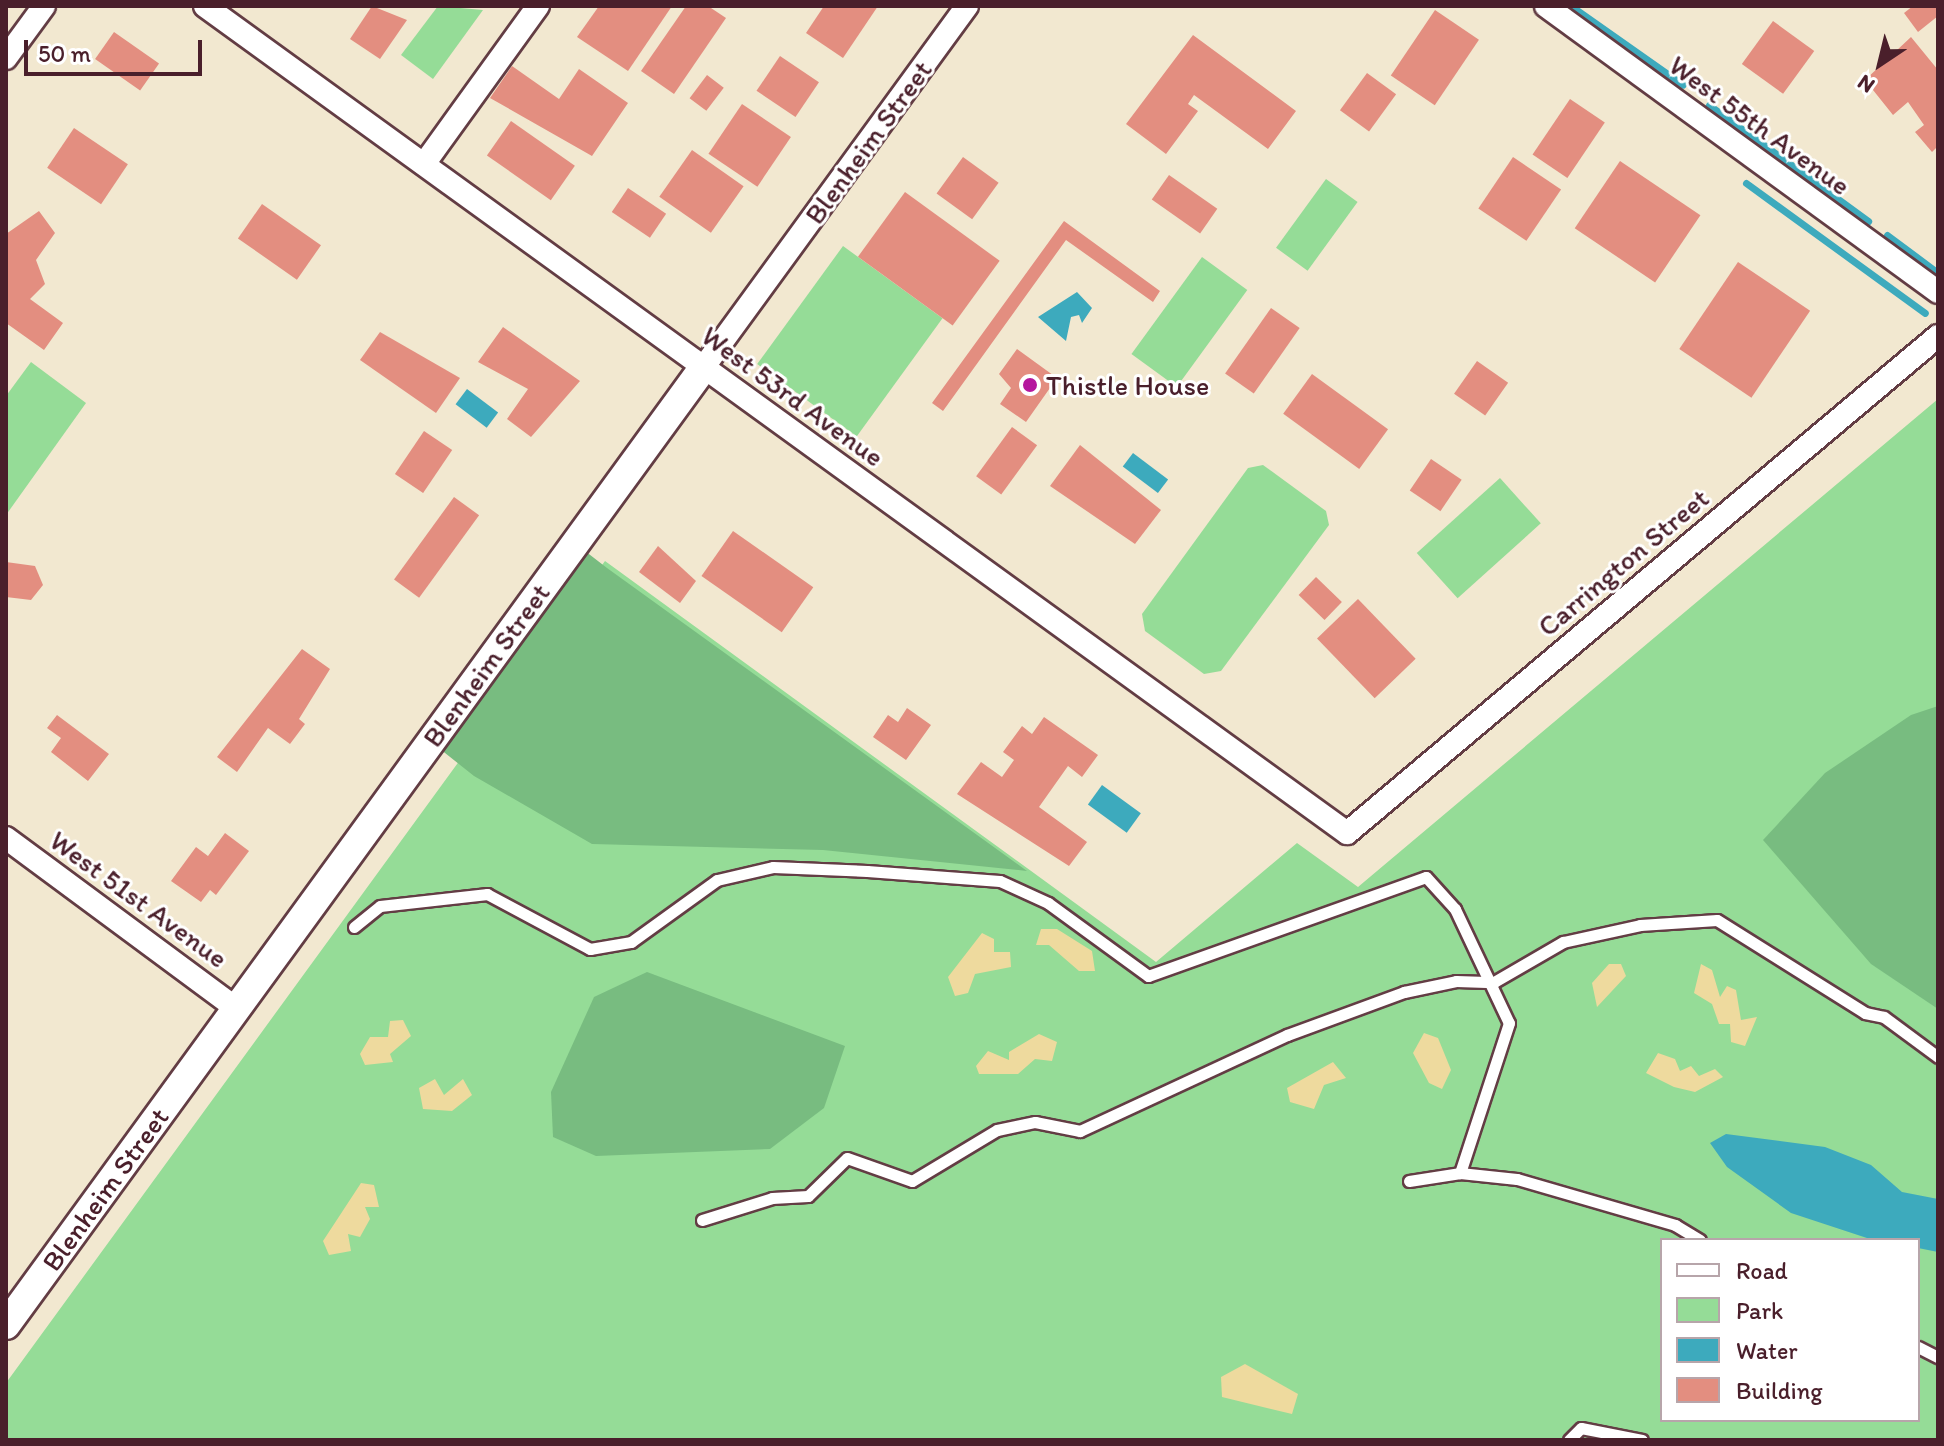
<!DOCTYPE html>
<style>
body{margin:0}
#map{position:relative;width:1944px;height:1446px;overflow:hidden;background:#f2e8d0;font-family:Itim,sans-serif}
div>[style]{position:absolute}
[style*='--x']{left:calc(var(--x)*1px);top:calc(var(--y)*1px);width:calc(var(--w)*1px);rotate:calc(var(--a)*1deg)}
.green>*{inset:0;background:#95dc97;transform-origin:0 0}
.forest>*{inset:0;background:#78bc80}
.sand>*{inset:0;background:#eeda9e}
.water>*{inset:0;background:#3daabd;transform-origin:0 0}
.stream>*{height:7px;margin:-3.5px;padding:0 3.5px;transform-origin:3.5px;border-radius:3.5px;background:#3daabd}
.building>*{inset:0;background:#e38e80;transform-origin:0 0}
.roads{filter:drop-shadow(2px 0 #633d44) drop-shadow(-2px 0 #633d44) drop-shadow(0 2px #633d44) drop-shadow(0 -2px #633d44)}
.service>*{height:11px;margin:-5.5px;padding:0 5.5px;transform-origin:5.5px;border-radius:5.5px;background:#fff}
.minor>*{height:22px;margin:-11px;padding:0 11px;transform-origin:11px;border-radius:11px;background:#fff}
.tertiary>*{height:28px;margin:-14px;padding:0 14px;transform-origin:14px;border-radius:14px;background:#fff}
.dots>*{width:22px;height:22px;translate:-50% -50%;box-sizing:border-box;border:4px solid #fff;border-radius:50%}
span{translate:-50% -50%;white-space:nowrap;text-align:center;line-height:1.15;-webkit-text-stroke:6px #fff;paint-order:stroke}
.street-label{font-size:28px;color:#4a1f2b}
.poi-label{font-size:28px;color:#4a1f2b}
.left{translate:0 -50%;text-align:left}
.frame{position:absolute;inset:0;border:8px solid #4a1f2b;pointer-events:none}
.legend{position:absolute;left:1660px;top:1238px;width:260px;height:184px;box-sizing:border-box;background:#fff;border:2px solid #b7a5aa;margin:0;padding:10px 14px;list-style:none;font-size:24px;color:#4a1f2b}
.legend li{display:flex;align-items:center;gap:16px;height:40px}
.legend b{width:40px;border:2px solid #b7a5aa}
.north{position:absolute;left:1840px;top:24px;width:80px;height:80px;-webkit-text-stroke:6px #fff;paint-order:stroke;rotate:215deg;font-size:22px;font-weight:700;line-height:32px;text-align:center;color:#4a1f2b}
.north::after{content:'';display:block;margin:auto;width:28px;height:36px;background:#4a1f2b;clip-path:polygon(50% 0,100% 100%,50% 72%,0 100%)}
.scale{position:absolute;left:24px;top:40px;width:178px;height:36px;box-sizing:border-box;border:4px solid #4a1f2b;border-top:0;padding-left:10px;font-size:24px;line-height:28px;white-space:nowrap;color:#4a1f2b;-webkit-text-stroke:6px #fff;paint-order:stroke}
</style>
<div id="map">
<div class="green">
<div style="clip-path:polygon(438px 6px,483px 10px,433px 79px,401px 55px)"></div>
<div style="left:1326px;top:179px;width:39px;height:85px;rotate:36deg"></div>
<div style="left:843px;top:246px;width:123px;height:146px;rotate:36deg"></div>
<div style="left:1202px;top:257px;width:56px;height:120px;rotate:36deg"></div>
<div style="clip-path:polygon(31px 362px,86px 403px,6px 515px,6px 396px)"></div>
<div style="clip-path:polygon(evenodd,1938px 399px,1938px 1440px,6px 1440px,6px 1383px,605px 561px,1156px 962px,1297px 843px,1358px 887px,1938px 399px,1662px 1240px,1918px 1240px,1918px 1420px,1662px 1420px,1662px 1240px)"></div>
<div style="clip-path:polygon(1263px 465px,1326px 511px,1329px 525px,1221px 671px,1204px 674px,1145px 631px,1142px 614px,1248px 468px)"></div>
<div style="left:1500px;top:478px;width:61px;height:112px;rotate:48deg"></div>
</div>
<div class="forest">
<div style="clip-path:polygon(585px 551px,607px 568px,1027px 871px,823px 850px,592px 844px,474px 776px,440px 749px)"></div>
<div style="clip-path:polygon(1938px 706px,1938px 1009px,1871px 964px,1763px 840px,1825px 773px,1911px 715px)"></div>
<div style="clip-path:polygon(647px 972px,845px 1046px,824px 1108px,770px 1149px,596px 1156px,553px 1137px,551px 1092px,594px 997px)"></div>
</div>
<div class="sand">
<div style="clip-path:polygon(1041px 929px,1057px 929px,1092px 951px,1095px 971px,1079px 971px,1049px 945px,1036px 945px)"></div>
<div style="clip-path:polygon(982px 933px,994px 939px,994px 952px,1010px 952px,1011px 967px,975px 974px,968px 993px,955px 996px,948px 977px)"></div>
<div style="clip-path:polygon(1609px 964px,1621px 964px,1626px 976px,1597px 1007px,1592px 983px)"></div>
<div style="clip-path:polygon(1701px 964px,1712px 970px,1720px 997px,1727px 986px,1736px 990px,1741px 1020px,1757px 1017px,1745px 1046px,1731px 1042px,1730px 1024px,1719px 1024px,1712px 1004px,1694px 993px)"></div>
<div style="clip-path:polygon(403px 1020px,411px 1036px,390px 1054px,393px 1062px,365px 1065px,360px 1054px,370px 1037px,388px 1037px,390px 1021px)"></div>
<div style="clip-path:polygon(1424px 1033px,1438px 1038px,1451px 1070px,1442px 1089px,1429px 1083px,1413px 1053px)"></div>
<div style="clip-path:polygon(1039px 1034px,1057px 1042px,1052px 1061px,1035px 1059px,1018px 1074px,979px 1074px,976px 1066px,988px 1051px,1009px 1060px,1009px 1052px)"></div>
<div style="clip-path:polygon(1658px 1053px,1675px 1059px,1680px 1071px,1691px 1066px,1699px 1076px,1715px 1069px,1723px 1077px,1695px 1092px,1674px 1087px,1646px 1073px)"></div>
<div style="clip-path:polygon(1333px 1062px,1346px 1078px,1324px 1085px,1314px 1109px,1290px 1102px,1287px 1088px)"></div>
<div style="clip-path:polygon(435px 1079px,444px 1095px,463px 1079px,472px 1095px,452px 1111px,423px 1109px,419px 1088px)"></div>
<div style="clip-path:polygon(361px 1183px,374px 1185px,379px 1207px,365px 1207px,370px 1219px,360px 1237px,348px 1234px,351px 1251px,329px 1255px,323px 1241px)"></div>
<div style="clip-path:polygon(1245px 1364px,1298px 1394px,1292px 1414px,1222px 1397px,1221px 1377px)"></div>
</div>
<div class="water">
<div style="clip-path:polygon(1077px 292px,1092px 308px,1082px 323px,1079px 315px,1071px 317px,1066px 341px,1038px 317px)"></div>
<div style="left:467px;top:389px;width:39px;height:19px;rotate:37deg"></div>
<div style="left:1133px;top:453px;width:44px;height:17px;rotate:37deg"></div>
<div style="left:1102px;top:785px;width:48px;height:24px;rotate:36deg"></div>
<div style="clip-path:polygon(1726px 1134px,1825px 1147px,1871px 1165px,1902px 1192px,1938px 1199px,1938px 1252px,1918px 1248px,1918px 1240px,1873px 1240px,1791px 1213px,1727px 1167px,1710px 1143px)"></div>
</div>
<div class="stream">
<div style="--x:1574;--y:8;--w:133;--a:35.2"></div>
<div style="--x:1709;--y:105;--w:197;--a:36.1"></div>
<div style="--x:1746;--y:183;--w:221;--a:36"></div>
<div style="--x:1887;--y:235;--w:64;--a:36.7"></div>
</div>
<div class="building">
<div style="clip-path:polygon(372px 6px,407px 20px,380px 59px,350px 39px)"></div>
<div style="clip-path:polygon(599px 6px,672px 6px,628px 71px,577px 37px)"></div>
<div style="clip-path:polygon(686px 6px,708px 6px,726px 18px,674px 94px,641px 71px)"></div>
<div style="clip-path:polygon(824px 6px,878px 6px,843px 58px,806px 33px)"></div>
<div style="clip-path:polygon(1913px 6px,1938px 6px,1938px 16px,1918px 32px,1904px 13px)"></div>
<div style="left:1435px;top:10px;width:53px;height:79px;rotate:34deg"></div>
<div style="left:1773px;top:21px;width:51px;height:53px;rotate:36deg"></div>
<div style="left:114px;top:32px;width:55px;height:33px;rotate:35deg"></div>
<div style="clip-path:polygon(1193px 35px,1296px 111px,1268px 149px,1194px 95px,1188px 104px,1198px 111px,1166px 154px,1126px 124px)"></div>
<div style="clip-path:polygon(1911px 37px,1938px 70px,1938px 146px,1932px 152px,1915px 132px,1924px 125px,1908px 102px,1893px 115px,1865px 80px)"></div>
<div style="left:780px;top:56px;width:47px;height:42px;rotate:34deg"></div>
<div style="clip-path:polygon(512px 66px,559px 99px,579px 69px,628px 103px,592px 156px,490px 98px)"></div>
<div style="left:1367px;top:73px;width:36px;height:46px;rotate:36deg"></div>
<div style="left:707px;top:75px;width:21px;height:29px;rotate:37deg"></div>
<div style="left:1570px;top:99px;width:42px;height:67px;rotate:34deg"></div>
<div style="left:742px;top:104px;width:59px;height:60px;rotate:34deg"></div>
<div style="left:511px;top:121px;width:78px;height:42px;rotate:35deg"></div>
<div style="left:74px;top:128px;width:65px;height:48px;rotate:34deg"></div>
<div style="left:692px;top:150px;width:63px;height:57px;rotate:35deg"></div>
<div style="left:963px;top:157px;width:44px;height:45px;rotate:36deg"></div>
<div style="left:1513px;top:157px;width:58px;height:62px;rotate:34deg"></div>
<div style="left:1620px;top:161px;width:97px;height:81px;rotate:34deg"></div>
<div style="left:1169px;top:175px;width:59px;height:30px;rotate:35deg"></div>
<div style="left:628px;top:188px;width:46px;height:29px;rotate:34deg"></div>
<div style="left:905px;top:192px;width:117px;height:80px;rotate:36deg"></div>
<div style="left:262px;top:204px;width:72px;height:42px;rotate:35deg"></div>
<div style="clip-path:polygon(39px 211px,55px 233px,36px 260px,45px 284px,30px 299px,63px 323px,44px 350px,6px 323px,6px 234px)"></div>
<div style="clip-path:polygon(1064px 221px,1160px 291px,1153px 302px,1066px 240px,943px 411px,932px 403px)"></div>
<div style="left:1738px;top:262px;width:87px;height:105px;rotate:34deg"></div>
<div style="left:1271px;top:308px;width:35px;height:80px;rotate:35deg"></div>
<div style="clip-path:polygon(503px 327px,580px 381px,531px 437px,507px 419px,528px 389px,478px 362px)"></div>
<div style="clip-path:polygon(380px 332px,460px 378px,436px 413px,360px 360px)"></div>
<div style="clip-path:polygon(1017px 349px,1057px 378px,1026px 422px,1000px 404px,1011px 388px,999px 374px)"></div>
<div style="left:1477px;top:361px;width:38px;height:40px;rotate:35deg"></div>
<div style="left:1312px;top:374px;width:94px;height:49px;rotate:36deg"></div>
<div style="left:1012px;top:427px;width:31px;height:61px;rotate:36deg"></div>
<div style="left:424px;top:431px;width:34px;height:52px;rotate:34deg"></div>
<div style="clip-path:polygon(1080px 445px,1161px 510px,1135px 544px,1050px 486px)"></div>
<div style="left:1431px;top:459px;width:37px;height:38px;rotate:34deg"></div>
<div style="left:454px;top:497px;width:31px;height:102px;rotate:36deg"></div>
<div style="left:733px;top:531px;width:98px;height:55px;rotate:35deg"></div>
<div style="clip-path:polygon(658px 546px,696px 581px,680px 603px,639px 572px)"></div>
<div style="clip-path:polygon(6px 562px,35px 566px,43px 585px,31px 600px,6px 597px)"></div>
<div style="left:1316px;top:577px;width:36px;height:25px;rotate:44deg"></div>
<div style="left:1358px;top:599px;width:83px;height:57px;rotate:46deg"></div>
<div style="clip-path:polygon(302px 649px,330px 669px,299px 719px,305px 724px,290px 744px,268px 728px,237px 772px,217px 757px)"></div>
<div style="clip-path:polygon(907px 708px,931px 725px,906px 760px,873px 737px,888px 715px,898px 722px)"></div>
<div style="clip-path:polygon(57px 715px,109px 754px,88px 781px,51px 752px,61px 738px,47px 728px)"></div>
<div style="clip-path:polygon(1044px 717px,1098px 755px,1082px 777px,1068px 766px,1039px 807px,1087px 842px,1069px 866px,957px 794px,981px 762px,1002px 777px,1014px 760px,1003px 752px,1022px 726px,1032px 734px)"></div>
<div style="clip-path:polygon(225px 833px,249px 851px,216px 895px,210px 890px,201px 902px,171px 881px,196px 847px,208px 856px)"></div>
</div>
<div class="roads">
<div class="service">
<div style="--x:354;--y:927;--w:33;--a:-39"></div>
<div style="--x:380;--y:906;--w:108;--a:-6.4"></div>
<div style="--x:487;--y:894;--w:117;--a:28.1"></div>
<div style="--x:590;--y:949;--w:42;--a:-9.7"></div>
<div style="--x:631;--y:942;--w:106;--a:-35.8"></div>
<div style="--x:717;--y:880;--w:57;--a:-13.1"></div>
<div style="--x:773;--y:867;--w:94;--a:2.4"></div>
<div style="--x:867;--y:871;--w:133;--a:4.3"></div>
<div style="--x:1000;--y:881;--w:53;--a:24.6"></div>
<div style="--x:1048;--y:903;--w:124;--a:36.1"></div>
<div style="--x:1148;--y:976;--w:295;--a:-19.6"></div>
<div style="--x:1426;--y:877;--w:43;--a:47.8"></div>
<div style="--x:1455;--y:909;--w:126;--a:64.7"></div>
<div style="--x:1509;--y:1023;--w:158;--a:108.1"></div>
<div style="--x:1409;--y:1181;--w:52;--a:-8.9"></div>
<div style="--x:1460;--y:1173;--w:57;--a:6"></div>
<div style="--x:1517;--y:1179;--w:165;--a:16.2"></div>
<div style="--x:1675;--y:1225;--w:29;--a:31"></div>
<div style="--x:702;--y:1220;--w:73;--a:-17.4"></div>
<div style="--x:772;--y:1198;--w:36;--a:-3"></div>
<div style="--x:808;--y:1196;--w:54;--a:-44.3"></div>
<div style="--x:847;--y:1158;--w:69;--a:19.5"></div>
<div style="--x:912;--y:1181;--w:99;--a:-31"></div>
<div style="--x:997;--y:1130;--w:39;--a:-12"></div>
<div style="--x:1035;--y:1122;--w:46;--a:11.3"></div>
<div style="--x:1080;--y:1131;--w:228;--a:-24.9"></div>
<div style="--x:1287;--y:1035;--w:125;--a:-20.2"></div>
<div style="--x:1404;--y:992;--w:53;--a:-11.9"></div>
<div style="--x:1456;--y:981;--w:38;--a:2"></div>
<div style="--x:1494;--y:982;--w:80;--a:-30.1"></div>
<div style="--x:1563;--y:942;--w:79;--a:-12.4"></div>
<div style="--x:1640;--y:925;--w:77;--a:-3.7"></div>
<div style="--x:1717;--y:920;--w:175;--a:32.1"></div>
<div style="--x:1865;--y:1013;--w:19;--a:12"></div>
<div style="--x:1884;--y:1017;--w:67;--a:36.5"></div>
<div style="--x:1918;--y:1347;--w:22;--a:27"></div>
<div style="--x:1569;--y:1440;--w:17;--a:-45"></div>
<div style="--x:1581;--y:1428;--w:62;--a:11.1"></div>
</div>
<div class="minor">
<div style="--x:205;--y:6;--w:1410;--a:35.91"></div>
<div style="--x:1347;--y:833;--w:772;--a:-40.06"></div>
<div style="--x:1546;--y:6;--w:485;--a:36.1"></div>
<div style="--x:6;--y:58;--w:64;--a:-53.8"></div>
<div style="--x:424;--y:164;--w:195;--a:-54.2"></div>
<div style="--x:703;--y:368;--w:448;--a:-53.9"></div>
<div style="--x:6;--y:838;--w:286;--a:36.5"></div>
</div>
<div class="tertiary">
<div style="--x:6;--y:1325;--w:1184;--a:-53.93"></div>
</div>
</div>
<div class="dots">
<div style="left:1030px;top:385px;background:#b5179e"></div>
</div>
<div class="street-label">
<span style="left:1760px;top:125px;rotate:36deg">West 55th Avenue</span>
<span style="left:868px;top:142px;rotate:-54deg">Blenheim Street</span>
<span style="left:793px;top:396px;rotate:36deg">West 53rd Avenue</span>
<span style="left:1623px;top:562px;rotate:-40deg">Carrington Street</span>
<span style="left:486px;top:665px;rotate:-54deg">Blenheim Street</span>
<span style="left:139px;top:899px;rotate:36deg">West 51st Avenue</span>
<span style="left:105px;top:1189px;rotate:-54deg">Blenheim Street</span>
</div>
<div class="poi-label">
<span class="left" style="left:1046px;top:385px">Thistle House</span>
</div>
<div class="frame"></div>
<ul class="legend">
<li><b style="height:10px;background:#fff"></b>Road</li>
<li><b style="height:22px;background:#95dc97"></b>Park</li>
<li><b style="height:22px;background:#3daabd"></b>Water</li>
<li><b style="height:22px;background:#e38e80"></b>Building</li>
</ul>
<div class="north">N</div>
<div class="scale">50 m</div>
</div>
